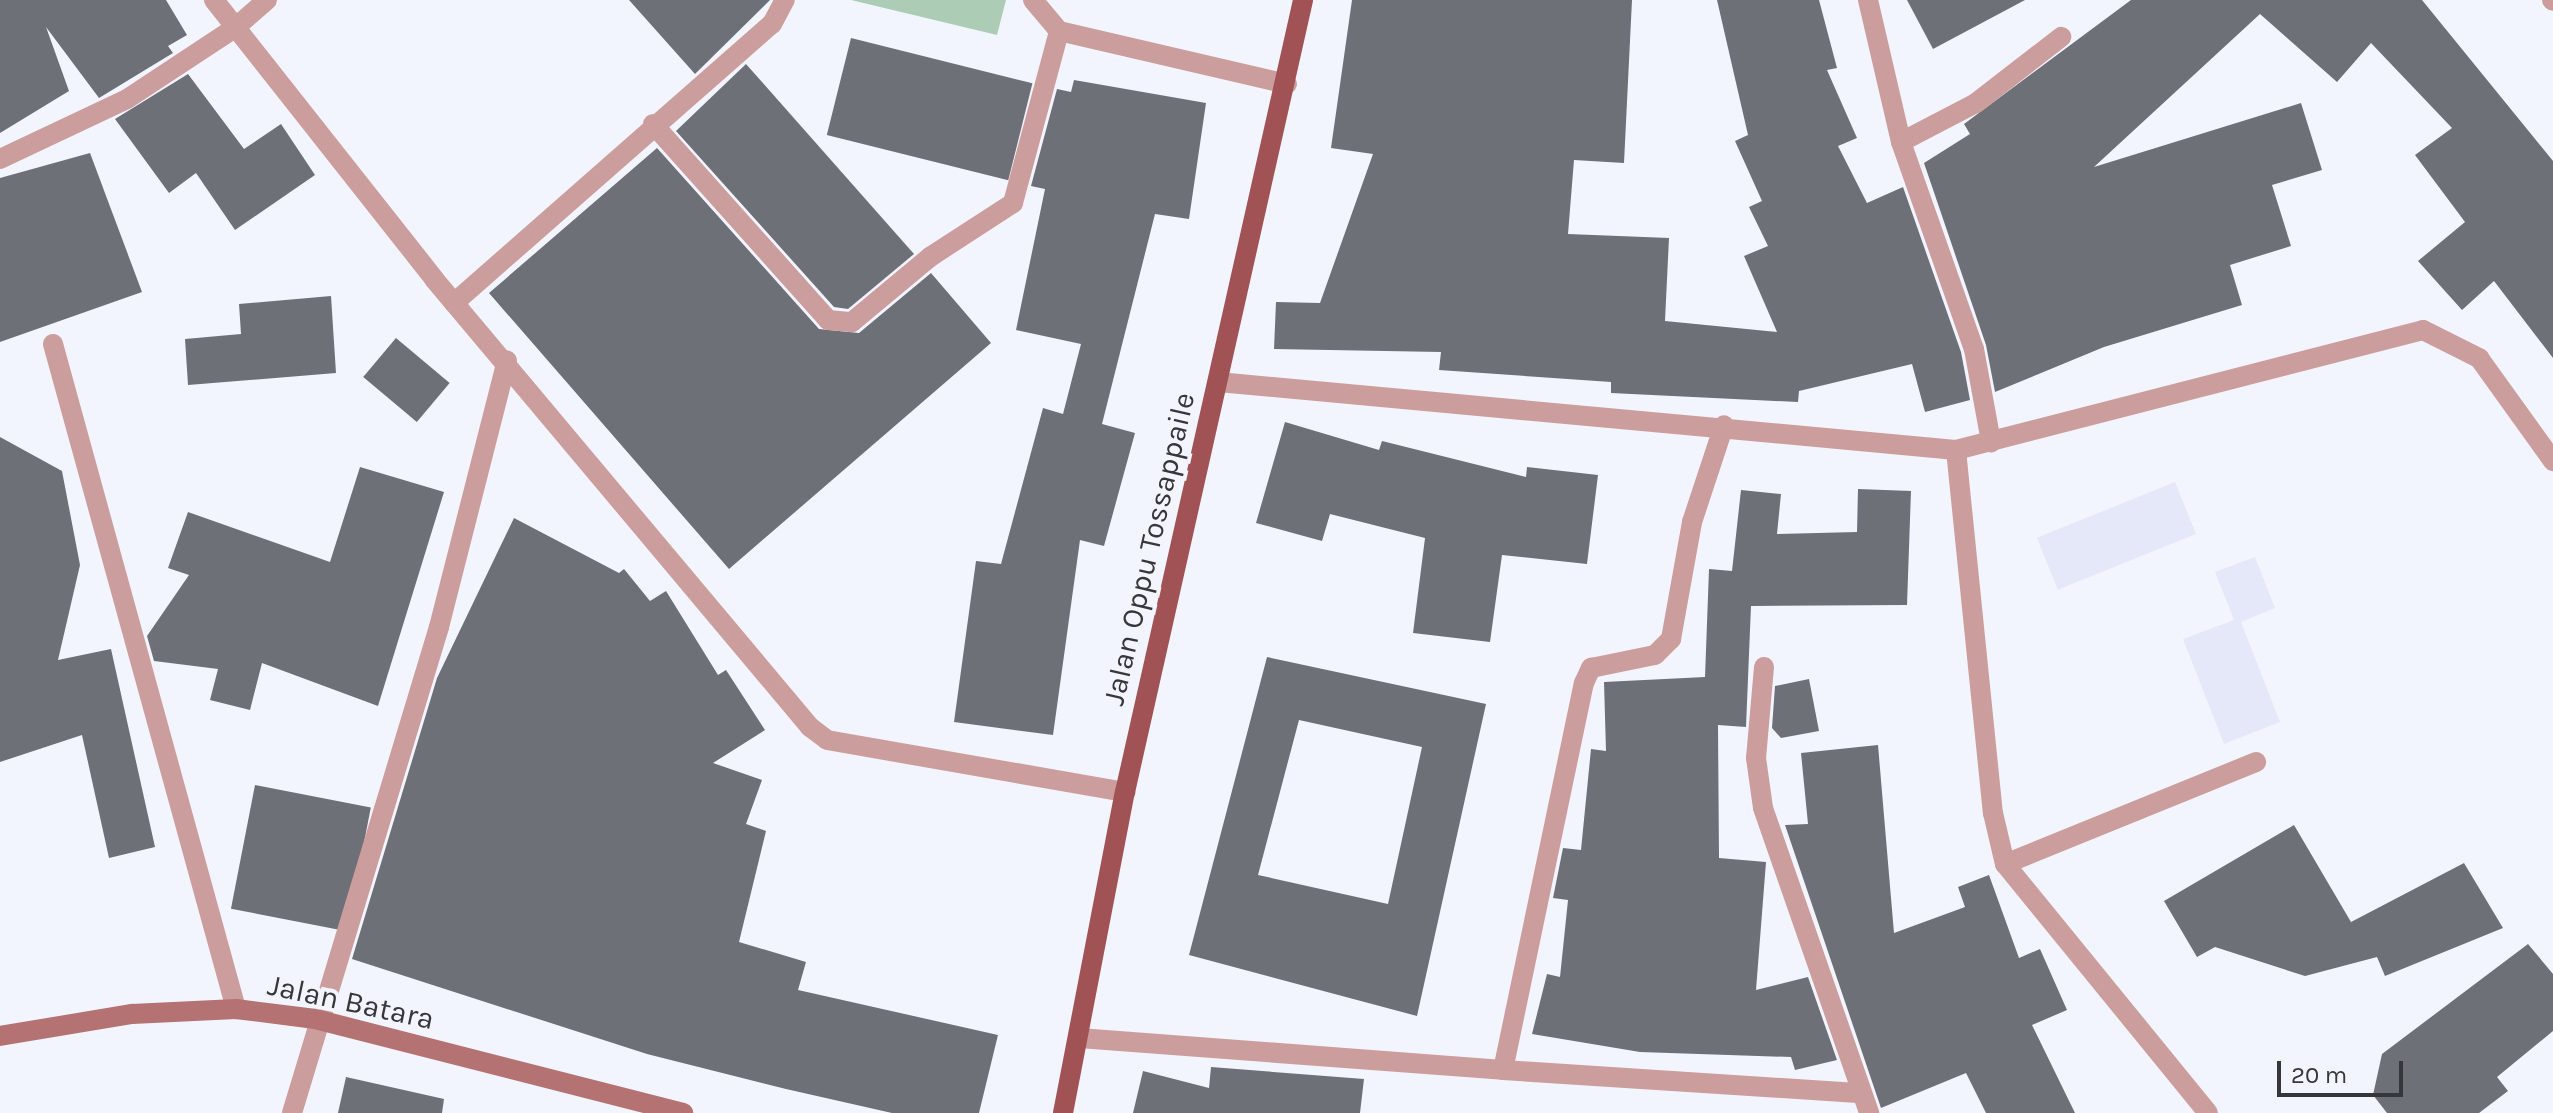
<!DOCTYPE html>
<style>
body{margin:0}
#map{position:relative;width:2553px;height:1113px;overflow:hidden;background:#f3f5fe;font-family:Karla,sans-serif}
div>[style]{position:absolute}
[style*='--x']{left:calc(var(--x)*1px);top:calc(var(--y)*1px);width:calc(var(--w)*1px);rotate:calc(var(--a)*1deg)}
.built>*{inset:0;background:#e4e8f8;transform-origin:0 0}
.green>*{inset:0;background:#acccb6}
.building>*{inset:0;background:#6e7078;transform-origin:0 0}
.lane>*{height:20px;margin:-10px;padding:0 10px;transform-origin:10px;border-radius:10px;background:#cc9d9d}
.street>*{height:20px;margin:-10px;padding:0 10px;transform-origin:10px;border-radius:10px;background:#cc9d9d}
.secondary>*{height:20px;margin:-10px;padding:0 10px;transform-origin:10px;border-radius:10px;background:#b47273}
.primary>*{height:20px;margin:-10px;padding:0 10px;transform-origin:10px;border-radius:10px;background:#a15255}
span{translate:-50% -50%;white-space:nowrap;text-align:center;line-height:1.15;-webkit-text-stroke:8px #f3f5fe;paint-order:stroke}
.street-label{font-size:30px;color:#36373a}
.scale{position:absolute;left:2277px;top:1061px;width:126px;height:36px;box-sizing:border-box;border:4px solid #36373a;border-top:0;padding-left:10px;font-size:24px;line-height:28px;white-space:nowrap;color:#36373a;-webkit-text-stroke:6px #f3f5fe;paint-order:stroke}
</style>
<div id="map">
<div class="built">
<div style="left:2175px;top:482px;width:56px;height:149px;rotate:68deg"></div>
<div style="clip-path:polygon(2255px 557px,2275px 608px,2241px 622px,2280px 722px,2224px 744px,2183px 639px,2234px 620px,2215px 572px)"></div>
</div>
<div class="green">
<div style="clip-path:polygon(851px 0,1006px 0,997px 35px)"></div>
</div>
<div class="building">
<div style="clip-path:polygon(0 0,166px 0,187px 35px,168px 46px,173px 53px,99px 98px,46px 27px,69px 91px,0 133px)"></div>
<div style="clip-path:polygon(629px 0,770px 0,695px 74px)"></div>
<div style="clip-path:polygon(1352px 0,1632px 0,1624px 163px,1574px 160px,1568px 234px,1669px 238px,1665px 321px,1777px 332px,1744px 256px,1768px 246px,1749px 207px,1762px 201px,1735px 141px,1748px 135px,1717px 0,1819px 0,1837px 68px,1827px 70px,1857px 138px,1838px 146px,1867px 203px,1903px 187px,1961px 352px,1970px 400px,1925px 412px,1912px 364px,1799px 391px,1798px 402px,1611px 393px,1611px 382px,1439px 370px,1441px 352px,1274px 349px,1276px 302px,1320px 303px,1373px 154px,1331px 148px)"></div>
<div style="clip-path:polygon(1907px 0,2025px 0,1933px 49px)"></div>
<div style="clip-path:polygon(2131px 0,2422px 0,2553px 161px,2553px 358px,2494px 281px,2462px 310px,2418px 261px,2465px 222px,2415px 155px,2452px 128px,2371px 43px,2337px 82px,2260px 14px,2094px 167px,2301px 103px,2322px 170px,2272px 185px,2291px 246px,2230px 265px,2242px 305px,2104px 347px,1995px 392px,1986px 345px,1924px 163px,1970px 134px,1964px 124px)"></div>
<div style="left:851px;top:38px;width:187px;height:100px;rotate:14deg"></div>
<div style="clip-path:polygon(746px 64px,914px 254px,848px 309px,834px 307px,676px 131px)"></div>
<div style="clip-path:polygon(188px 74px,244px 149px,281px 124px,315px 175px,235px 230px,196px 173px,169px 193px,115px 119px)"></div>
<div style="clip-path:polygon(1074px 80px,1206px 103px,1189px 219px,1155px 214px,1102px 424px,1135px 433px,1104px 546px,1080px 540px,1053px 735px,954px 722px,976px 561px,1001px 564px,1043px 408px,1063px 414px,1081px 344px,1016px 330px,1045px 189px,1031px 186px,1057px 89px,1071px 92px)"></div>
<div style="clip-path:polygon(657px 148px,819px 329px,859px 333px,931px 273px,991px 343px,729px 569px,489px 293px)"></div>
<div style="clip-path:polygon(90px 153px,142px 292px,0 342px,0 178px)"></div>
<div style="clip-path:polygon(331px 296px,336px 373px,188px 385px,185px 339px,241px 334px,239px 304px)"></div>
<div style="left:396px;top:338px;width:70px;height:51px;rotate:40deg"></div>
<div style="clip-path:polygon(1285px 422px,1379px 450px,1382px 441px,1526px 477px,1527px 467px,1598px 475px,1587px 564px,1502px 555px,1490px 642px,1413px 633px,1425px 538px,1330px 514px,1322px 541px,1256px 523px)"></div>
<div style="clip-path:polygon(0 437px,62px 471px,80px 565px,58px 660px,111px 649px,155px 847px,109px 858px,82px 735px,0 762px)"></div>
<div style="clip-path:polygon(360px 467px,444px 492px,378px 706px,262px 663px,250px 710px,210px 700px,218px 669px,154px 661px,147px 636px,189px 575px,168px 568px,188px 512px,330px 562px)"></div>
<div style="clip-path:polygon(1858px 489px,1911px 491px,1907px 605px,1751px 606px,1746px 727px,1718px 725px,1719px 858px,1766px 862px,1756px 990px,1808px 977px,1837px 1060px,1795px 1070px,1791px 1057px,1640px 1052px,1532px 1034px,1547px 974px,1560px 977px,1568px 900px,1553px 898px,1563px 848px,1581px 850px,1591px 749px,1606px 751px,1604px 682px,1705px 677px,1709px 569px,1732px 571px,1741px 490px,1781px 494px,1777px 534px,1857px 532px)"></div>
<div style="clip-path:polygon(514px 518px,619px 573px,624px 569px,650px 601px,666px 591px,718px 675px,726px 670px,765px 730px,713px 763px,762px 780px,746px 824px,766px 831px,739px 942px,806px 962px,798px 990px,998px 1035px,979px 1113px,892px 1113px,786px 1089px,647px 1054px,352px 959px,437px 678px)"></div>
<div style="clip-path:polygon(evenodd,1267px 657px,1486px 704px,1417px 1016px,1189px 955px,1267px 657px,1299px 720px,1422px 747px,1388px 904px,1258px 875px,1299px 720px)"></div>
<div style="clip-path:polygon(1809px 679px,1819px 731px,1781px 738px,1772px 728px,1775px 686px)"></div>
<div style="clip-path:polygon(1878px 745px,1894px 933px,1965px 907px,1958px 887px,1989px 875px,2019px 958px,2040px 949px,2067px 1010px,2032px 1025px,2075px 1113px,1986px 1113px,1966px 1073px,1881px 1108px,1785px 825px,1808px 824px,1801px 753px)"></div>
<div style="left:255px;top:785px;width:118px;height:126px;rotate:11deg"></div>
<div style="clip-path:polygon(2294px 825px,2351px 922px,2464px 863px,2503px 928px,2385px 976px,2377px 957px,2305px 976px,2215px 947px,2197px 957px,2164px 901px)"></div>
<div style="clip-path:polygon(2528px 944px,2553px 974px,2553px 1031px,2497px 1077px,2508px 1091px,2479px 1113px,2387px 1113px,2373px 1095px,2382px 1054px)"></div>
<div style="clip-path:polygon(1211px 1067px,1364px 1079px,1360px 1113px,1133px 1113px,1143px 1071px,1209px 1088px)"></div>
<div style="clip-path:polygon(346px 1077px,444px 1099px,442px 1113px,338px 1113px)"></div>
</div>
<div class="lane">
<div style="--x:1033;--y:0;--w:40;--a:50"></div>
<div style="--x:1059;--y:31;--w:234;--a:13.1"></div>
<div style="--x:236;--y:27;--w:41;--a:-41.1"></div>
<div style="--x:653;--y:124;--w:263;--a:48.2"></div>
<div style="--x:828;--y:320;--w:24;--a:5"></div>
<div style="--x:852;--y:322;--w:102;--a:-39.8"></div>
<div style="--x:930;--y:257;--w:99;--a:-33"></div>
<div style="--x:1013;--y:203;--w:178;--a:-75"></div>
<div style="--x:454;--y:303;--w:423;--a:-41.3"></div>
<div style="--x:772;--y:24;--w:27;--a:-62"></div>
</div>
<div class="street">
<div style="--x:214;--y:0;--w:355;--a:51.7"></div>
<div style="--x:434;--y:279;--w:585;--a:49.99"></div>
<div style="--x:810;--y:727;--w:21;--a:37"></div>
<div style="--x:827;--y:740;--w:303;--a:9.9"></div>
<div style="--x:1868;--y:0;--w:146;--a:76.9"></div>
<div style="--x:1901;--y:142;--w:85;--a:-27.5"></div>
<div style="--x:1976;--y:103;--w:108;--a:-37.8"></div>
<div style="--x:2552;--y:0;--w:1;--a:45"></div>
<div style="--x:1901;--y:142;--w:219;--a:70.6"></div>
<div style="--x:1974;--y:349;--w:95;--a:79.6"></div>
<div style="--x:0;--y:159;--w:140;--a:-25.3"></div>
<div style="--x:127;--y:99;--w:131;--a:-33.4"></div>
<div style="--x:53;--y:344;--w:690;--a:74.61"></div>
<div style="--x:1218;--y:382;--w:741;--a:5.26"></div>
<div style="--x:1956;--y:450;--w:482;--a:-14.4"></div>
<div style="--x:2423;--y:330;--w:63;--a:26.6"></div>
<div style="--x:2479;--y:358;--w:127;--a:54.3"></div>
<div style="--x:1956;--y:450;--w:365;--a:84.2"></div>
<div style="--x:1993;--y:813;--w:52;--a:76.8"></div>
<div style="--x:2005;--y:864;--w:321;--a:50.8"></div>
<div style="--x:1764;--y:667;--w:91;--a:95"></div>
<div style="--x:1756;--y:758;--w:50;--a:82"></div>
<div style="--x:1763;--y:808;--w:323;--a:70.8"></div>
<div style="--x:2005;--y:864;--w:271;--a:-22.1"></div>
<div style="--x:1079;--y:1038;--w:425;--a:4.3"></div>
<div style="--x:1503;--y:1070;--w:395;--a:-78.2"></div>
<div style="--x:1584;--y:683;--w:17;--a:-65"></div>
<div style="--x:1591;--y:668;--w:65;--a:-11.5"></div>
<div style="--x:1655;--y:655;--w:23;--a:-45"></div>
<div style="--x:1671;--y:639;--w:119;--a:-79.8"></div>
<div style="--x:1692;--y:522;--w:102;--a:-71.7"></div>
<div style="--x:1503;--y:1070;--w:359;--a:3.7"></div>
<div style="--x:292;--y:1113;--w:508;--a:-73.17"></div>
<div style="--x:439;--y:627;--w:275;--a:-75.7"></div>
</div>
<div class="secondary">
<div style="--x:0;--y:1036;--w:134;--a:-9.5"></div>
<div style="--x:132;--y:1014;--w:104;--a:-2.8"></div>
<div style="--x:236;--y:1009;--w:80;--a:7.2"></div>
<div style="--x:315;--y:1019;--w:380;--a:14.3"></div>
</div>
<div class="primary">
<div style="--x:1063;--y:1113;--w:327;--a:-79.1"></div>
<div style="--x:1125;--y:792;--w:812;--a:-77.33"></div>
</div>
<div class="street-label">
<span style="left:1149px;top:549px;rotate:-77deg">Jalan Oppu Tossappaile</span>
<span style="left:351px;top:1002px;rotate:12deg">Jalan Batara</span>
</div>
<div class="scale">20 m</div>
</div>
